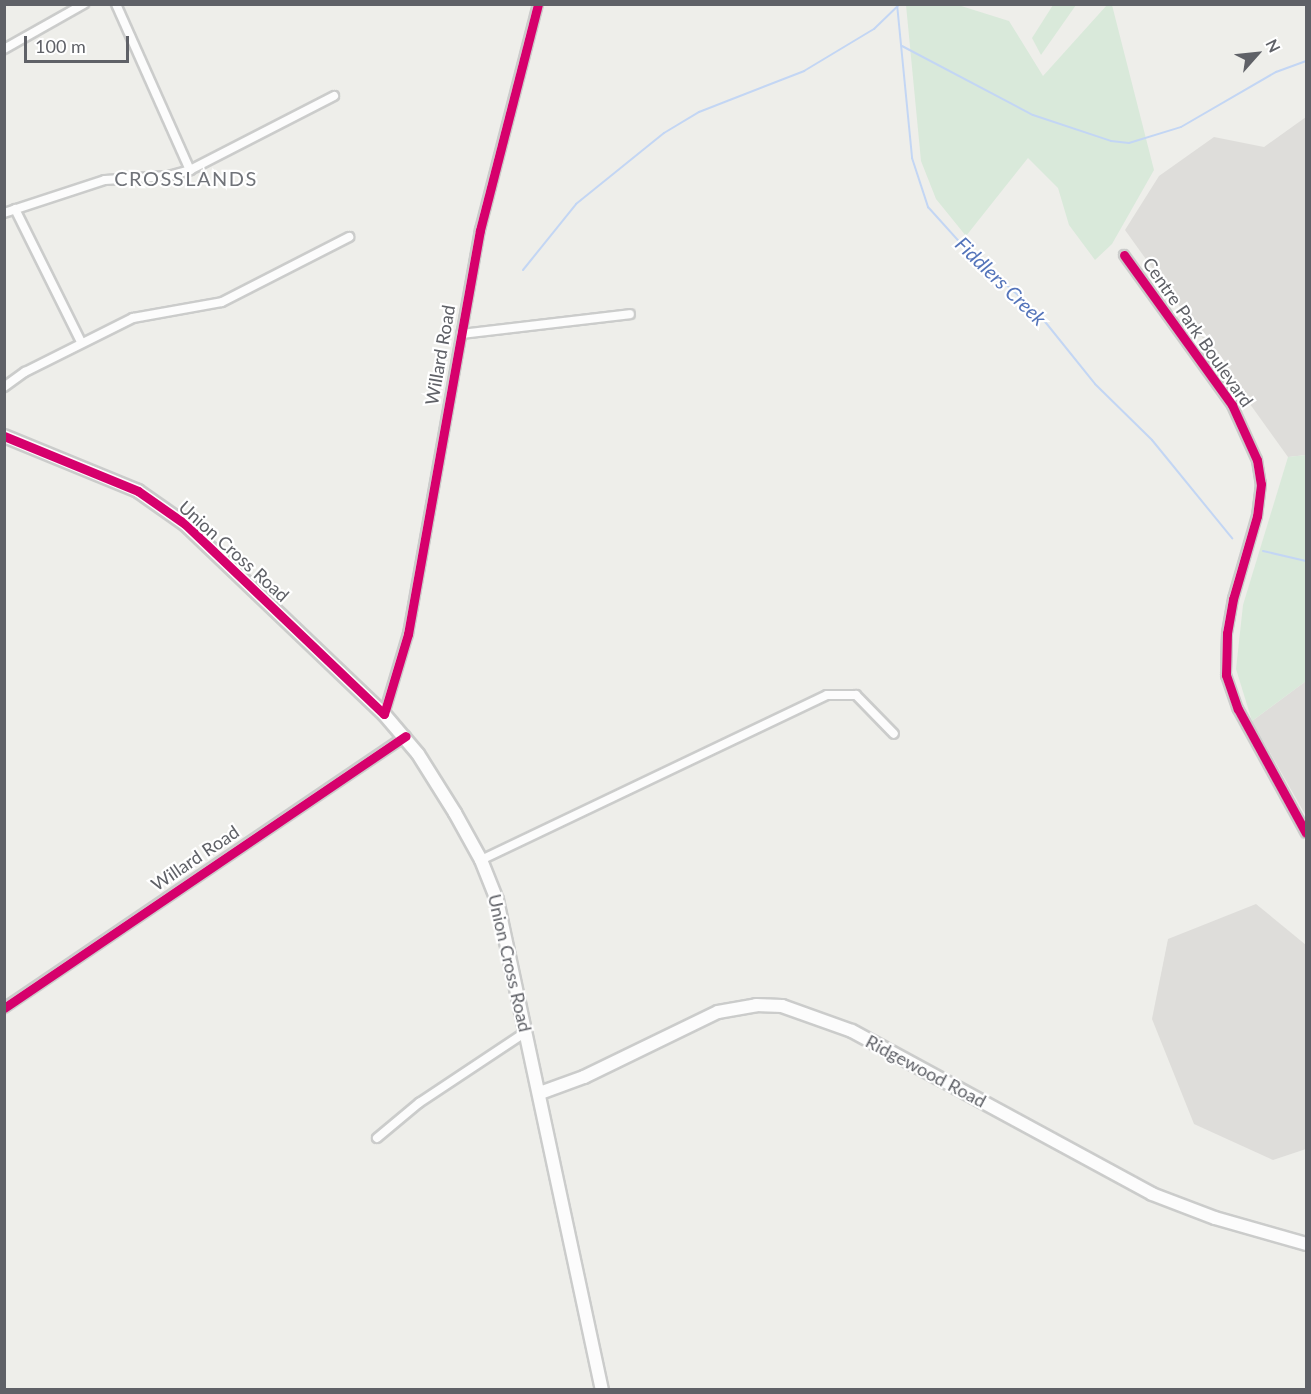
<!DOCTYPE html>
<style>
body{margin:0}
#map{position:relative;width:1311px;height:1394px;overflow:hidden;background:#eeeeea;font-family:Lato,sans-serif}
div>[style]{position:absolute}
[style*='--x']{left:calc(var(--x)*1px);top:calc(var(--y)*1px);width:calc(var(--w)*1px);rotate:calc(var(--a)*1deg)}
.industrial>*{inset:0;background:#deddda}
.green>*{inset:0;background:#d9e9da}
.stream>*{height:2px;margin:-1px;padding:0 1px;transform-origin:1px;border-radius:1px;background:#c3d6f4}
.roads{filter:drop-shadow(2px 0 #cbcccb) drop-shadow(-2px 0 #cbcccb) drop-shadow(0 2px #cbcccb) drop-shadow(0 -2px #cbcccb)}
.minor>*{height:8px;margin:-4px;padding:0 4px;transform-origin:4px;border-radius:4px;background:#fcfcfc}
.secondary>*{height:12px;margin:-6px;padding:0 6px;transform-origin:6px;border-radius:6px;background:#fcfcfc}
.cycleway>*{height:9px;margin:-4.5px;padding:0 4.5px;transform-origin:4.5px;border-radius:4.5px;background:#d6006c}
span{translate:-50% -50%;white-space:nowrap;text-align:center;line-height:1.15;-webkit-text-stroke:4.5px #fff;paint-order:stroke}
.street-label{font-size:18px;color:#5f6167}
.neighbourhood-label{font-size:20px;color:#707379;letter-spacing:1.5px}
.water-label{font-size:20px;color:#5474ba;font-style:italic}
.frame{position:absolute;inset:0;border:6px solid #5f6167;pointer-events:none}
.north{position:absolute;left:1227px;top:24px;width:60px;height:60px;-webkit-text-stroke:4px #fff;paint-order:stroke;rotate:63deg;font-size:16px;font-weight:700;line-height:24px;text-align:center;color:#5f6167}
.north::after{content:'';display:block;margin:auto;width:21px;height:27px;background:#5f6167;clip-path:polygon(50% 0,100% 100%,50% 72%,0 100%)}
.scale{position:absolute;left:24px;top:36px;width:105px;height:27px;box-sizing:border-box;border:3px solid #5f6167;border-top:0;padding-left:8px;font-size:18px;line-height:21px;white-space:nowrap;color:#5f6167;-webkit-text-stroke:4px #fff;paint-order:stroke}
</style>
<div id="map">
<div class="industrial">
<div style="clip-path:polygon(1306px 117px,1306px 455px,1288px 457px,1125px 230px,1159px 176px,1214px 137px,1264px 147px)"></div>
<div style="clip-path:polygon(1306px 681px,1306px 816px,1252px 721px)"></div>
<div style="clip-path:polygon(1256px 904px,1306px 945px,1306px 1149px,1273px 1160px,1194px 1124px,1152px 1019px,1168px 939px)"></div>
</div>
<div class="green">
<div style="clip-path:polygon(906px 5px,958px 5px,1009px 21px,1043px 76px,1107px 5px,1112px 5px,1154px 170px,1112px 244px,1095px 260px,1069px 225px,1058px 188px,1028px 158px,966px 236px,936px 199px,921px 161px)"></div>
<div style="clip-path:polygon(1053px 5px,1076px 5px,1041px 55px,1032px 38px)"></div>
<div style="clip-path:polygon(1306px 455px,1306px 681px,1252px 721px,1236px 669px,1243px 605px,1288px 457px)"></div>
</div>
<div class="stream">
<div style="--x:897;--y:4;--w:155;--a:84.4"></div>
<div style="--x:912;--y:158;--w:52;--a:71.9"></div>
<div style="--x:928;--y:207;--w:55;--a:47.9"></div>
<div style="--x:965;--y:248;--w:98;--a:41.7"></div>
<div style="--x:1038;--y:313;--w:91;--a:51.2"></div>
<div style="--x:1095;--y:384;--w:80;--a:44.5"></div>
<div style="--x:1152;--y:440;--w:127;--a:50.8"></div>
<div style="--x:902;--y:46;--w:148;--a:27.8"></div>
<div style="--x:1033;--y:115;--w:82;--a:18.4"></div>
<div style="--x:1111;--y:141;--w:18;--a:6"></div>
<div style="--x:1129;--y:143;--w:54;--a:-17.1"></div>
<div style="--x:1181;--y:127;--w:110;--a:-30.1"></div>
<div style="--x:1276;--y:72;--w:32;--a:-20"></div>
<div style="--x:523;--y:270;--w:85;--a:-51.2"></div>
<div style="--x:576;--y:204;--w:113;--a:-38.9"></div>
<div style="--x:664;--y:133;--w:41;--a:-31"></div>
<div style="--x:699;--y:112;--w:113;--a:-21.3"></div>
<div style="--x:804;--y:71;--w:82;--a:-31"></div>
<div style="--x:874;--y:29;--w:33;--a:-44"></div>
<div style="--x:1263;--y:551;--w:44;--a:13.1"></div>
</div>
<div class="roads">
<div class="minor">
<div style="--x:116;--y:4;--w:182;--a:66"></div>
<div style="--x:4;--y:49;--w:92;--a:-29.4"></div>
<div style="--x:15;--y:209;--w:148;--a:63.6"></div>
<div style="--x:4;--y:213;--w:106;--a:-18.1"></div>
<div style="--x:105;--y:180;--w:63;--a:-3.6"></div>
<div style="--x:168;--y:176;--w:23;--a:-15"></div>
<div style="--x:190;--y:170;--w:162;--a:-27.2"></div>
<div style="--x:1124;--y:255;--w:185;--a:54.2"></div>
<div style="--x:1232;--y:405;--w:60;--a:65.6"></div>
<div style="--x:1257;--y:460;--w:24;--a:81"></div>
<div style="--x:1261;--y:484;--w:32;--a:97"></div>
<div style="--x:1257;--y:516;--w:86;--a:106.1"></div>
<div style="--x:1233;--y:599;--w:35;--a:100"></div>
<div style="--x:1227;--y:633;--w:42;--a:91.4"></div>
<div style="--x:1226;--y:675;--w:36;--a:71"></div>
<div style="--x:1238;--y:709;--w:141;--a:61.3"></div>
<div style="--x:461;--y:334;--w:170;--a:-6.7"></div>
<div style="--x:4;--y:387;--w:26;--a:-36"></div>
<div style="--x:25;--y:372;--w:121;--a:-26.6"></div>
<div style="--x:133;--y:318;--w:90;--a:-10.2"></div>
<div style="--x:222;--y:302;--w:143;--a:-27.1"></div>
<div style="--x:384;--y:714;--w:84;--a:-73.3"></div>
<div style="--x:408;--y:634;--w:410;--a:-79.9"></div>
<div style="--x:480;--y:230;--w:233;--a:-75.6"></div>
<div style="--x:481;--y:860;--w:383;--a:-25.5"></div>
<div style="--x:827;--y:695;--w:29;--a:0"></div>
<div style="--x:856;--y:695;--w:54;--a:45.7"></div>
<div style="--x:4;--y:1008;--w:485;--a:-34.1"></div>
<div style="--x:377;--y:1138;--w:55;--a:-39.8"></div>
<div style="--x:419;--y:1103;--w:128;--a:-33.6"></div>
</div>
<div class="secondary">
<div style="--x:4;--y:436;--w:145;--a:22.3"></div>
<div style="--x:138;--y:491;--w:57;--a:35.1"></div>
<div style="--x:185;--y:524;--w:275;--a:43.7"></div>
<div style="--x:384;--y:714;--w:52;--a:49.6"></div>
<div style="--x:418;--y:754;--w:70;--a:57.9"></div>
<div style="--x:455;--y:813;--w:54;--a:61"></div>
<div style="--x:481;--y:860;--w:43;--a:68.2"></div>
<div style="--x:497;--y:900;--w:501;--a:77.91"></div>
<div style="--x:540;--y:1093;--w:47;--a:-20"></div>
<div style="--x:584;--y:1077;--w:149;--a:-25.9"></div>
<div style="--x:718;--y:1012;--w:39;--a:-10"></div>
<div style="--x:756;--y:1005;--w:26;--a:2"></div>
<div style="--x:782;--y:1006;--w:74;--a:19.7"></div>
<div style="--x:852;--y:1031;--w:341;--a:28.5"></div>
<div style="--x:1152;--y:1194;--w:67;--a:20.9"></div>
<div style="--x:1215;--y:1218;--w:95;--a:15.9"></div>
</div>
</div>
<div class="cycleway">
<div style="--x:1124;--y:255;--w:185;--a:54.2"></div>
<div style="--x:1232;--y:405;--w:60;--a:65.6"></div>
<div style="--x:1257;--y:460;--w:24;--a:81"></div>
<div style="--x:1261;--y:484;--w:32;--a:97"></div>
<div style="--x:1257;--y:516;--w:86;--a:106.1"></div>
<div style="--x:1233;--y:599;--w:35;--a:100"></div>
<div style="--x:1227;--y:633;--w:42;--a:91.4"></div>
<div style="--x:1226;--y:675;--w:36;--a:71"></div>
<div style="--x:1238;--y:709;--w:141;--a:61.3"></div>
<div style="--x:4;--y:436;--w:145;--a:22.3"></div>
<div style="--x:138;--y:491;--w:57;--a:35.1"></div>
<div style="--x:185;--y:524;--w:275;--a:43.7"></div>
<div style="--x:384;--y:714;--w:84;--a:-73.3"></div>
<div style="--x:408;--y:634;--w:410;--a:-79.9"></div>
<div style="--x:480;--y:230;--w:233;--a:-75.6"></div>
<div style="--x:4;--y:1008;--w:485;--a:-34.1"></div>
</div>
<div class="street-label">
<span style="left:1198px;top:332px;rotate:55deg">Centre Park Boulevard</span>
<span style="left:440px;top:355px;rotate:-80deg">Willard Road</span>
<span style="left:234px;top:551px;rotate:42deg">Union Cross Road</span>
<span style="left:195px;top:858px;rotate:-34deg">Willard Road</span>
<span style="left:510px;top:963px;rotate:77deg">Union Cross Road</span>
<span style="left:926px;top:1071px;rotate:28deg">Ridgewood Road</span>
</div>
<div class="neighbourhood-label">
<span style="left:186px;top:178px">CROSSLANDS</span>
</div>
<div class="water-label">
<span style="left:1001px;top:281px;rotate:44deg">Fiddlers Creek</span>
</div>
<div class="frame"></div>
<div class="north">N</div>
<div class="scale">100 m</div>
</div>
